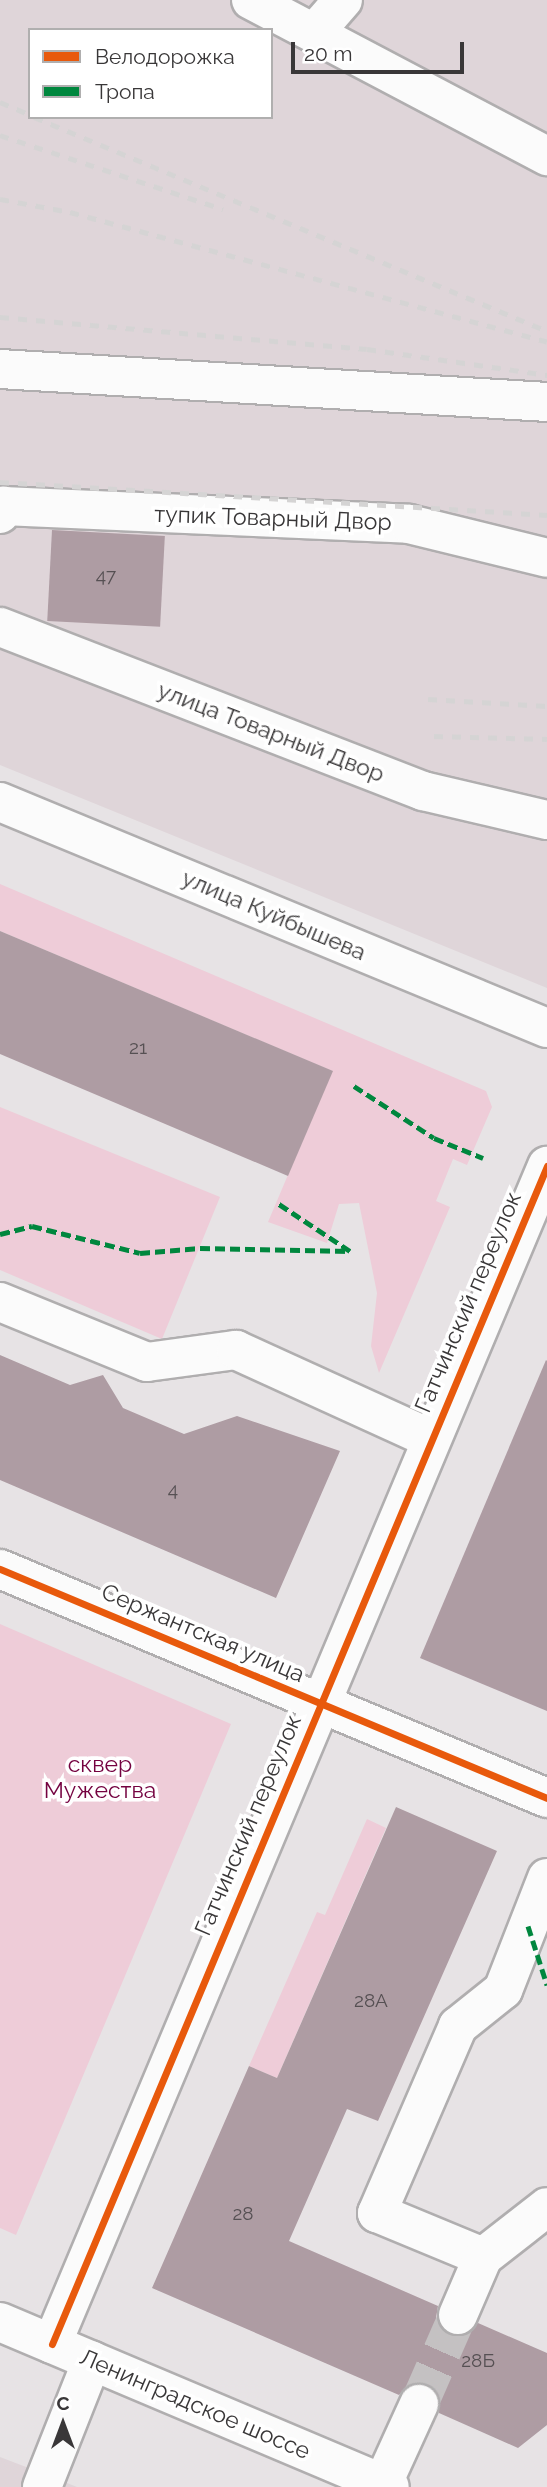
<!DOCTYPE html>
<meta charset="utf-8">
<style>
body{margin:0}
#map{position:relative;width:547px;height:2487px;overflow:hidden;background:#e7e3e5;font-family:Raleway,sans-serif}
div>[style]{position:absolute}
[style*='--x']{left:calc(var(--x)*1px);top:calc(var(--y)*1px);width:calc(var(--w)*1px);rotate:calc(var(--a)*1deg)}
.built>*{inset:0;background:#dfd5d9}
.green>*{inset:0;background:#eeccd8}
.building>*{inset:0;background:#ae9ca3;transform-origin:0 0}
.minor-tunnel>*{height:38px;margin-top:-19px;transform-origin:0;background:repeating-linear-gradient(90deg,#c4c1c2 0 38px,transparent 0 57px)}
.roads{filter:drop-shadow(2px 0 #b0aeaf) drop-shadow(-2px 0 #b0aeaf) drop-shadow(0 2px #b0aeaf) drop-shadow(0 -2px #b0aeaf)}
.minor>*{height:38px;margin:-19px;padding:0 19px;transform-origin:19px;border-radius:19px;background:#fbfbfb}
.major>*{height:38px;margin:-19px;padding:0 19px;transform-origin:19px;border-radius:19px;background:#fbfbfb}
.rail>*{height:5px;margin-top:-2.5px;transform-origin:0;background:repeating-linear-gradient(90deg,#d5d4d4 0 9px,transparent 0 18px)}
.quiet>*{height:5px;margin-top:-2.5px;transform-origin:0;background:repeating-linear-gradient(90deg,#00873e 0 10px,transparent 0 15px)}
.cycleway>*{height:7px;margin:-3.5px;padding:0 3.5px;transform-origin:3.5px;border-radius:3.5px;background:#e8590c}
span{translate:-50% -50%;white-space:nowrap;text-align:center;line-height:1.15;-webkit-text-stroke:7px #fff;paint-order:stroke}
.number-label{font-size:19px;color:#565053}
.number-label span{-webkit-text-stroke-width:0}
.street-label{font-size:23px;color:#393738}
.park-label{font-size:23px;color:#740240}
.legend{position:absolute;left:28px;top:28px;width:245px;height:91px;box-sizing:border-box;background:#fff;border:2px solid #b0afaf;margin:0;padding:9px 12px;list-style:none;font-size:21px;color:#393738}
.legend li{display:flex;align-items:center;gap:14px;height:35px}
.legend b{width:35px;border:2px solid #b0afaf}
.north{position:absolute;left:28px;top:2389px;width:70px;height:70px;-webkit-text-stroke:5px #fff;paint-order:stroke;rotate:0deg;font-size:19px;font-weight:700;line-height:28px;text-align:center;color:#393738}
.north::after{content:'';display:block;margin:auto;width:24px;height:32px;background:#393738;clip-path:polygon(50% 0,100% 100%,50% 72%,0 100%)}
.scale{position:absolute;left:291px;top:42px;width:173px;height:32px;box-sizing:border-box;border:4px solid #393738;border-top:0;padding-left:9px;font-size:21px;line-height:24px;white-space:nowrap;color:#393738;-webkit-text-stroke:5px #fff;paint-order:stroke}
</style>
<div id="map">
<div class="built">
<div style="clip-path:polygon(evenodd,0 0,547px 0,547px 988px,0 765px,0 0,30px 30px,271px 30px,271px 117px,30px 117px,30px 30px)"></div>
<div style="clip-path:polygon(0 2457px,47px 2475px,77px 2487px,0 2487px)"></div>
</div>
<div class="green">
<div style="clip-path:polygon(0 884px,486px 1091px,492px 1107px,467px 1165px,453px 1159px,436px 1201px,450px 1207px,379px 1373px,371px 1346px,377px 1293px,359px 1203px,339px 1204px,327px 1243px,268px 1222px,332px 1071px,0 931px)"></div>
<div style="clip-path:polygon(0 1107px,220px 1197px,162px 1339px,0 1270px)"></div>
<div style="clip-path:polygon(0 1624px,231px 1724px,16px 2235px,0 2228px)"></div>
<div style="clip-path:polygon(367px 1819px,386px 1828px,277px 2078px,249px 2066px,317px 1912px,325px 1915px)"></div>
</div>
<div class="building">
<div style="left:52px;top:530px;width:113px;height:91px;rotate:3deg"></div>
<div style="clip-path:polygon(0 931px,333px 1071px,288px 1176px,0 1054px)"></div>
<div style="clip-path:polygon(0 1355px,70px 1385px,103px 1375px,123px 1408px,184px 1434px,237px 1416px,340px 1451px,276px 1598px,0 1480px)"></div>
<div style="clip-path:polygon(546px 1360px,547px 1361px,547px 1711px,420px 1658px)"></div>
<div style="clip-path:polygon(396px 1807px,497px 1851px,378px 2121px,347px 2109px,289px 2241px,438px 2306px,436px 2318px,449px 2335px,461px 2337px,478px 2323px,547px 2353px,547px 2425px,518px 2448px,439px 2413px,437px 2392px,427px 2384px,407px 2386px,399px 2395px,152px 2288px,249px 2066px,277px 2078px)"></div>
</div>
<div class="minor-tunnel">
<div style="--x:419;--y:2404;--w:97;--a:-66.3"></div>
</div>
<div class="roads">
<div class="minor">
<div style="--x:251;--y:0;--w:335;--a:27.8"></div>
<div style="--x:316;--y:31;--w:41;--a:-48.9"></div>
<div style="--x:0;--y:369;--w:548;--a:3.45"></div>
<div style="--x:0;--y:514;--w:9;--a:-69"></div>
<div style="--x:3;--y:506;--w:406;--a:2.5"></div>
<div style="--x:409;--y:524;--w:142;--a:13.8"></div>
<div style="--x:0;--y:627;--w:454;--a:21.2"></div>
<div style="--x:423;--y:791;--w:127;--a:13.2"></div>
<div style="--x:0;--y:1302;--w:159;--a:22.2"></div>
<div style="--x:147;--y:1362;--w:90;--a:-7.7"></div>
<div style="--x:236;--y:1350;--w:214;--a:24.5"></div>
<div style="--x:0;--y:1569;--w:593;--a:22.72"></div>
<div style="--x:547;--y:1878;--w:120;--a:111.4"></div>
<div style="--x:503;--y:1990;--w:58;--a:141.3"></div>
<div style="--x:458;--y:2026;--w:204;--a:113.4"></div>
<div style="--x:377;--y:2213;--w:115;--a:22.5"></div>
<div style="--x:483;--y:2257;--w:81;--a:-38"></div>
<div style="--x:458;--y:2315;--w:63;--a:-66.7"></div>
<div style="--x:52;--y:2344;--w:1278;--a:-67.21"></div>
<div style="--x:383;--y:2483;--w:87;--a:-65.5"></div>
<div style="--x:42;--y:2487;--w:136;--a:-68.4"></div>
</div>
<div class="major">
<div style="--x:0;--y:802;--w:592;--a:22.45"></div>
<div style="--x:0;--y:2322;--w:423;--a:22.9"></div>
</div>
</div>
<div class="rail">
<div style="--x:0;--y:102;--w:33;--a:23"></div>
<div style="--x:34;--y:117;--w:556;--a:22.64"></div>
<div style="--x:0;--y:135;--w:235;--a:18.4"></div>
<div style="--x:0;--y:199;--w:71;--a:10.5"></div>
<div style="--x:70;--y:212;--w:494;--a:15.2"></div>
<div style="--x:0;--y:317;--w:368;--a:5"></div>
<div style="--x:367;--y:349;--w:182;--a:8.2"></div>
<div style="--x:0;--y:482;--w:548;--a:3.45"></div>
<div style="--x:428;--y:699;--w:119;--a:3.4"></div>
<div style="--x:434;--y:736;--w:113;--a:1.5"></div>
</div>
<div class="quiet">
<div style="--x:354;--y:1086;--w:95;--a:33"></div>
<div style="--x:434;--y:1138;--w:53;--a:22.2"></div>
<div style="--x:0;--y:1234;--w:33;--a:-14"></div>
<div style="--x:32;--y:1226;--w:111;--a:14"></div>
<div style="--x:140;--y:1253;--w:60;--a:-4.8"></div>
<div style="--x:200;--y:1248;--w:150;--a:1.1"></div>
<div style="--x:350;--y:1251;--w:89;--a:-146.5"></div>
<div style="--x:528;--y:1926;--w:62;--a:72.1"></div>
</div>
<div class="cycleway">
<div style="--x:0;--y:1569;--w:593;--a:22.72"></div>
<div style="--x:52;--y:2344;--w:1278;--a:-67.21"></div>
</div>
<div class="number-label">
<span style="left:106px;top:576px">47</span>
<span style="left:138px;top:1048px">21</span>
<span style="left:173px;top:1490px">4</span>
<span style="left:371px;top:2001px">28А</span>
<span style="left:243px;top:2214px">28</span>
<span style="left:478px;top:2361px">28Б</span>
</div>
<div class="street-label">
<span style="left:273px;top:518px;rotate:2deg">тупик Товарный Двор</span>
<span style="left:271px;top:732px;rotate:21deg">улица Товарный Двор</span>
<span style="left:274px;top:915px;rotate:23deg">улица Куйбышева</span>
<span style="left:468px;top:1302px;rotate:-67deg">Гатчинский переулок</span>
<span style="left:203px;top:1633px;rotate:23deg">Сержантская улица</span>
<span style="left:248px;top:1825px;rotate:-67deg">Гатчинский переулок</span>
<span style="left:195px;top:2404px;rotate:23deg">Ленинградское шоссе</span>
</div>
<div class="park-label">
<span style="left:100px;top:1777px">сквер<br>Мужества</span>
</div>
<ul class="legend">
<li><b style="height:9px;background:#e8590c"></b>Велодорожка</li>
<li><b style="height:9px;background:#00873e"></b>Тропа</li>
</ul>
<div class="north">С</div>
<div class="scale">20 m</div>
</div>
